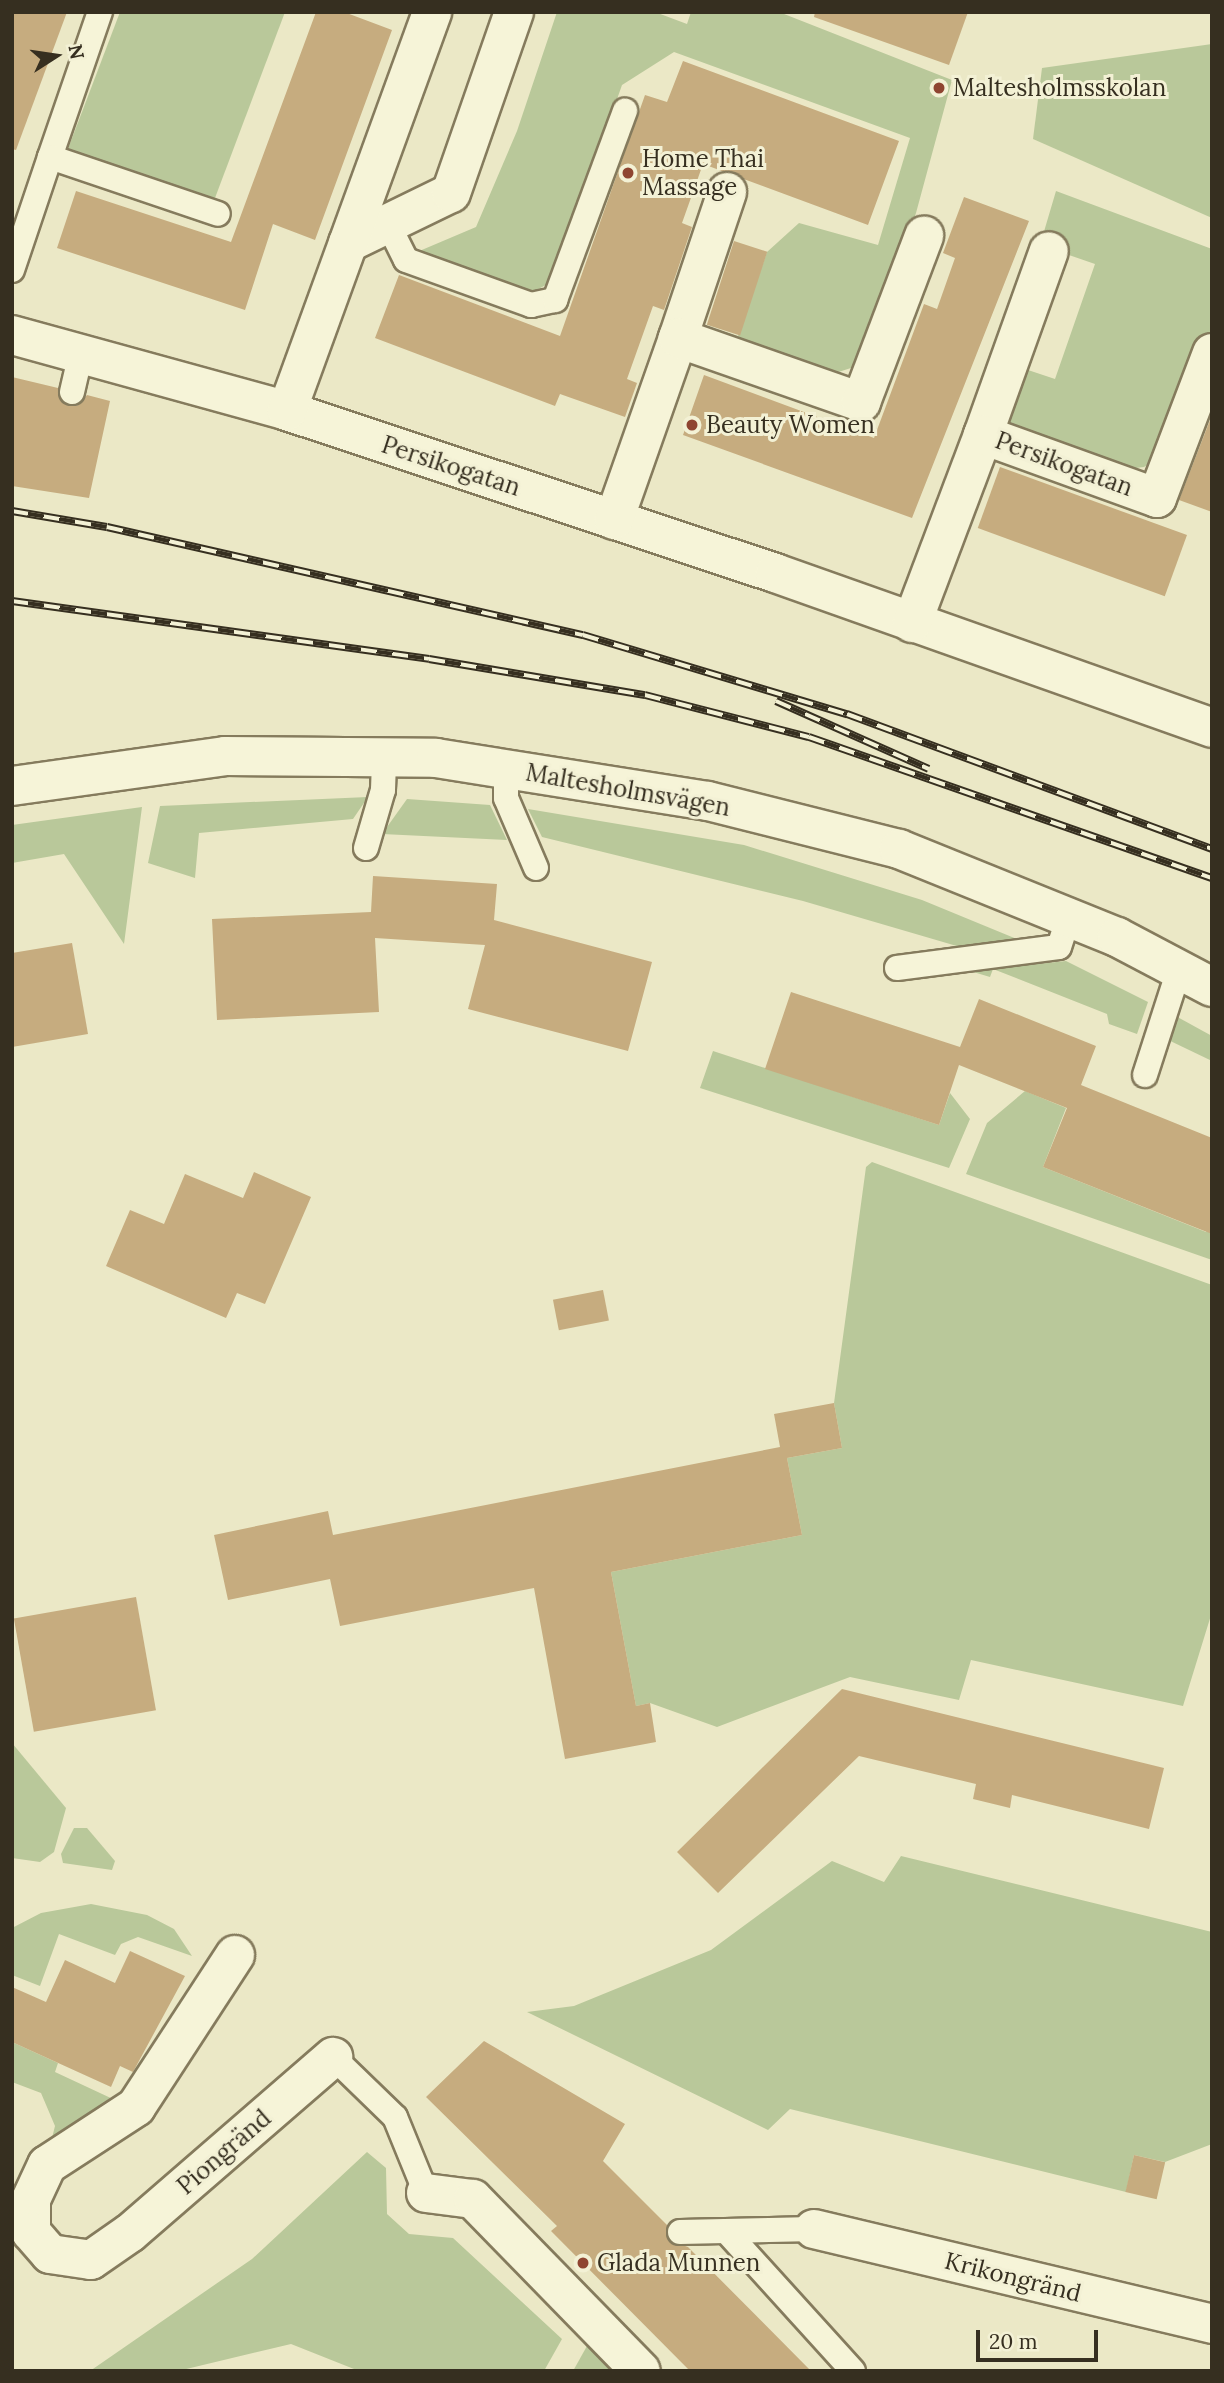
<!DOCTYPE html>
<meta charset="utf-8">
<style>
body{margin:0}
#map{position:relative;width:1224px;height:2383px;overflow:hidden;background:#ebe8c6;font-family:Lora,serif}
div>[style]{position:absolute}
[style*='--x']{left:calc(var(--x)*1px);top:calc(var(--y)*1px);width:calc(var(--w)*1px);rotate:calc(var(--a)*1deg)}
.green>*{inset:0;background:#b9c89a}
.building>*{inset:0;background:#c6ac7f;transform-origin:0 0}
.roads{filter:drop-shadow(2px 0 #857b5d) drop-shadow(-2px 0 #857b5d) drop-shadow(0 2px #857b5d) drop-shadow(0 -2px #857b5d)}
.service>*{height:24px;margin:-12px;padding:0 12px;transform-origin:12px;border-radius:12px;background:#f6f4d8}
.minor>*{height:38px;margin:-19px;padding:0 19px;transform-origin:19px;border-radius:19px;background:#f6f4d8}
.rail>*{height:8px;margin-top:-4px;transform-origin:0;background:repeating-linear-gradient(90deg,#f3f1d5 0 16px,#362f20 0 32px);box-sizing:border-box;border-block:2px solid #362f20}
.dots>*{width:19px;height:19px;translate:-50% -50%;box-sizing:border-box;border:4px solid #f3f1d5;border-radius:50%}
span{translate:-50% -50%;white-space:nowrap;text-align:center;line-height:1.15;-webkit-text-stroke:6px #f3f1d5;paint-order:stroke}
.poi-label{font-size:24px;color:#362f20}
.left{translate:0 -50%;text-align:left}
.street-label{font-size:24px;color:#362f20}
.frame{position:absolute;inset:0;border:14px solid #362f20;pointer-events:none}
.north{position:absolute;left:21px;top:21px;width:70px;height:70px;-webkit-text-stroke:5px #f3f1d5;paint-order:stroke;rotate:78deg;font-size:19px;font-weight:700;line-height:28px;text-align:center;color:#362f20}
.north::after{content:'';display:block;margin:auto;width:24px;height:32px;background:#362f20;clip-path:polygon(50% 0,100% 100%,50% 72%,0 100%)}
.scale{position:absolute;left:976px;top:2330px;width:122px;height:32px;box-sizing:border-box;border:4px solid #362f20;border-top:0;padding-left:9px;font-size:21px;line-height:24px;white-space:nowrap;color:#362f20;-webkit-text-stroke:5px #f3f1d5;paint-order:stroke}
</style>
<div id="map">
<div class="green">
<div style="clip-path:polygon(120px 12px,285px 12px,215px 198px,66px 154px)"></div>
<div style="clip-path:polygon(557px 12px,655px 12px,687px 24px,691px 12px,779px 12px,952px 80px,916px 213px,869px 348px,854px 367px,823px 377px,715px 338px,716px 329px,738px 336px,767px 252px,799px 223px,878px 245px,910px 138px,674px 52px,622px 85px,553px 281px,533px 292px,417px 252px,476px 227px,517px 131px)"></div>
<div style="clip-path:polygon(1212px 44px,1212px 218px,1033px 139px,1042px 68px)"></div>
<div style="clip-path:polygon(1056px 191px,1212px 249px,1212px 327px,1176px 429px,1159px 458px,1144px 467px,1119px 470px,1012px 430px,1004px 408px,1019px 367px,1055px 379px,1095px 264px,1040px 245px)"></div>
<div style="clip-path:polygon(368px 797px,353px 819px,199px 833px,195px 878px,148px 863px,160px 806px)"></div>
<div style="clip-path:polygon(407px 799px,490px 805px,507px 840px,382px 834px)"></div>
<div style="clip-path:polygon(142px 807px,124px 944px,64px 854px,12px 863px,12px 825px)"></div>
<div style="clip-path:polygon(528px 809px,744px 845px,922px 900px,1029px 944px,967px 949px,803px 901px,542px 837px)"></div>
<div style="clip-path:polygon(1066px 961px,1148px 1002px,1137px 1034px,1109px 1024px,1107px 1014px,993px 969px,990px 977px,970px 971px)"></div>
<div style="clip-path:polygon(1172px 1014px,1212px 1036px,1212px 1061px,1162px 1037px)"></div>
<div style="clip-path:polygon(713px 1051px,939px 1125px,950px 1093px,970px 1119px,949px 1168px,700px 1088px)"></div>
<div style="clip-path:polygon(1025px 1091px,1066px 1108px,1043px 1167px,1206px 1232px,1212px 1219px,1212px 1260px,966px 1174px,987px 1123px)"></div>
<div style="clip-path:polygon(872px 1162px,1212px 1285px,1212px 1612px,1183px 1706px,971px 1660px,959px 1700px,850px 1677px,717px 1727px,650px 1703px,636px 1706px,611px 1572px,802px 1535px,787px 1458px,842px 1448px,834px 1403px,866px 1167px)"></div>
<div style="clip-path:polygon(12px 1743px,66px 1808px,54px 1852px,40px 1862px,12px 1858px)"></div>
<div style="clip-path:polygon(74px 1828px,87px 1828px,115px 1861px,112px 1870px,63px 1863px,61px 1854px)"></div>
<div style="clip-path:polygon(901px 1856px,1212px 1932px,1212px 2144px,1165px 2162px,1134px 2155px,1126px 2192px,790px 2109px,768px 2130px,527px 2012px,574px 2006px,711px 1950px,832px 1861px,884px 1882px)"></div>
<div style="clip-path:polygon(91px 1904px,147px 1915px,174px 1929px,192px 1956px,138px 1937px,121px 1944px,115px 1955px,59px 1934px,40px 1986px,12px 1975px,12px 1928px,41px 1913px)"></div>
<div style="clip-path:polygon(12px 2042px,58px 2063px,55px 2072px,115px 2100px,49px 2150px,55px 2126px,41px 2093px,12px 2082px)"></div>
<div style="clip-path:polygon(367px 2152px,386px 2168px,387px 2214px,409px 2234px,453px 2238px,562px 2339px,544px 2371px,359px 2371px,291px 2344px,178px 2371px,90px 2371px,252px 2259px)"></div>
<div style="clip-path:polygon(587px 2346px,612px 2371px,573px 2371px)"></div>
</div>
<div class="building">
<div style="clip-path:polygon(12px 12px,67px 12px,16px 150px,12px 149px)"></div>
<div style="clip-path:polygon(316px 12px,344px 12px,392px 30px,315px 240px,273px 224px,245px 310px,57px 248px,76px 191px,231px 242px)"></div>
<div style="clip-path:polygon(815px 12px,968px 12px,949px 65px,814px 17px)"></div>
<div style="clip-path:polygon(683px 61px,899px 141px,868px 225px,703px 164px,682px 223px,692px 227px,664px 310px,653px 306px,627px 379px,637px 383px,625px 417px,560px 394px,555px 406px,375px 338px,399px 275px,560px 336px,645px 95px,667px 102px)"></div>
<div style="clip-path:polygon(964px 197px,1029px 221px,912px 518px,683px 435px,704px 375px,874px 438px,924px 304px,937px 309px,955px 258px,943px 253px)"></div>
<div style="left:734px;top:241px;width:35px;height:88px;rotate:18deg"></div>
<div style="clip-path:polygon(12px 377px,58px 388px,68px 406px,77px 406px,87px 395px,110px 401px,89px 498px,12px 486px)"></div>
<div style="clip-path:polygon(1212px 415px,1212px 512px,1179px 500px)"></div>
<div style="left:1000px;top:467px;width:199px;height:65px;rotate:20deg"></div>
<div style="clip-path:polygon(373px 876px,497px 884px,494px 920px,652px 962px,628px 1051px,468px 1009px,485px 945px,375px 938px,379px 1012px,217px 1020px,212px 919px,371px 912px)"></div>
<div style="clip-path:polygon(72px 943px,88px 1034px,12px 1047px,12px 953px)"></div>
<div style="clip-path:polygon(791px 992px,960px 1047px,979px 999px,1096px 1046px,1081px 1085px,1212px 1138px,1212px 1234px,1043px 1167px,1067px 1108px,959px 1065px,939px 1125px,765px 1069px)"></div>
<div style="clip-path:polygon(254px 1172px,311px 1197px,265px 1304px,237px 1293px,226px 1318px,106px 1266px,130px 1210px,164px 1224px,185px 1174px,243px 1198px)"></div>
<div style="left:603px;top:1290px;width:31px;height:51px;rotate:79deg"></div>
<div style="clip-path:polygon(834px 1403px,842px 1448px,787px 1458px,802px 1535px,611px 1572px,636px 1706px,650px 1703px,656px 1742px,565px 1759px,534px 1588px,340px 1626px,330px 1579px,228px 1600px,214px 1535px,328px 1511px,333px 1535px,780px 1447px,774px 1414px)"></div>
<div style="left:136px;top:1597px;width:115px;height:124px;rotate:80deg"></div>
<div style="clip-path:polygon(842px 1689px,1164px 1768px,1149px 1829px,1012px 1795px,1010px 1808px,973px 1799px,976px 1784px,859px 1756px,718px 1893px,677px 1852px)"></div>
<div style="clip-path:polygon(130px 1951px,185px 1976px,133px 2072px,120px 2066px,111px 2087px,12px 2042px,12px 1987px,46px 2002px,65px 1960px,115px 1983px)"></div>
<div style="clip-path:polygon(484px 2041px,625px 2124px,603px 2161px,667px 2225px,668px 2240px,688px 2247px,811px 2371px,690px 2371px,551px 2231px,557px 2226px,426px 2097px)"></div>
<div style="left:1134px;top:2155px;width:32px;height:38px;rotate:13deg"></div>
</div>
<div class="roads">
<div class="service">
<div style="--x:50;--y:157;--w:153;--a:-71"></div>
<div style="--x:387;--y:222;--w:42;--a:63.4"></div>
<div style="--x:406;--y:260;--w:133;--a:19.8"></div>
<div style="--x:531;--y:305;--w:25;--a:-12"></div>
<div style="--x:555;--y:300;--w:202;--a:-69.7"></div>
<div style="--x:12;--y:270;--w:119;--a:-71.4"></div>
<div style="--x:50;--y:157;--w:177;--a:18.7"></div>
<div style="--x:72;--y:392;--w:39;--a:-77"></div>
<div style="--x:506;--y:769;--w:29;--a:90"></div>
<div style="--x:506;--y:798;--w:76;--a:66.8"></div>
<div style="--x:366;--y:848;--w:60;--a:-73.7"></div>
<div style="--x:383;--y:790;--w:32;--a:-88"></div>
<div style="--x:897;--y:968;--w:163;--a:-7.4"></div>
<div style="--x:1059;--y:947;--w:32;--a:-72"></div>
<div style="--x:1145;--y:1075;--w:110;--a:-72.1"></div>
<div style="--x:333;--y:2057;--w:86;--a:44.1"></div>
<div style="--x:395;--y:2117;--w:82;--a:67.8"></div>
<div style="--x:726;--y:2231;--w:189;--a:47.8"></div>
<div style="--x:680;--y:2232;--w:134;--a:-1.3"></div>
</div>
<div class="minor">
<div style="--x:348;--y:243;--w:114;--a:-25.9"></div>
<div style="--x:451;--y:193;--w:192;--a:-70.8"></div>
<div style="--x:12;--y:335;--w:285;--a:15.4"></div>
<div style="--x:287;--y:411;--w:514;--a:18.36"></div>
<div style="--x:775;--y:573;--w:464;--a:19.5"></div>
<div style="--x:678;--y:338;--w:154;--a:-71.4"></div>
<div style="--x:287;--y:411;--w:425;--a:-70"></div>
<div style="--x:983;--y:435;--w:195;--a:-70.3"></div>
<div style="--x:614;--y:520;--w:193;--a:-70.6"></div>
<div style="--x:678;--y:338;--w:194;--a:19.3"></div>
<div style="--x:861;--y:402;--w:178;--a:-69.2"></div>
<div style="--x:912;--y:623;--w:201;--a:-69.3"></div>
<div style="--x:983;--y:435;--w:185;--a:19.9"></div>
<div style="--x:1157;--y:498;--w:155;--a:-69.2"></div>
<div style="--x:12;--y:786;--w:215;--a:-8"></div>
<div style="--x:225;--y:756;--w:211;--a:0.5"></div>
<div style="--x:436;--y:758;--w:275;--a:9"></div>
<div style="--x:708;--y:801;--w:197;--a:14.1"></div>
<div style="--x:899;--y:849;--w:235;--a:22"></div>
<div style="--x:1117;--y:937;--w:107;--a:27.8"></div>
<div style="--x:235;--y:1955;--w:181;--a:123.1"></div>
<div style="--x:136;--y:2107;--w:106;--a:146.9"></div>
<div style="--x:47;--y:2165;--w:38;--a:115"></div>
<div style="--x:31;--y:2200;--w:32;--a:90"></div>
<div style="--x:31;--y:2232;--w:29;--a:49"></div>
<div style="--x:50;--y:2254;--w:41;--a:8.3"></div>
<div style="--x:91;--y:2260;--w:47;--a:-34.7"></div>
<div style="--x:130;--y:2233;--w:269;--a:-40.9"></div>
<div style="--x:426;--y:2193;--w:47;--a:7.3"></div>
<div style="--x:473;--y:2199;--w:240;--a:45.7"></div>
<div style="--x:814;--y:2229;--w:409;--a:13.4"></div>
</div>
</div>
<div class="rail">
<div style="--x:12;--y:511;--w:96;--a:9.6"></div>
<div style="--x:107;--y:527;--w:488;--a:12.8"></div>
<div style="--x:583;--y:635;--w:276;--a:16.7"></div>
<div style="--x:847;--y:714;--w:389;--a:20.3"></div>
<div style="--x:12;--y:601;--w:421;--a:7.9"></div>
<div style="--x:429;--y:659;--w:219;--a:9.5"></div>
<div style="--x:645;--y:695;--w:169;--a:14.4"></div>
<div style="--x:809;--y:737;--w:427;--a:19.3"></div>
<div style="--x:776;--y:701;--w:167;--a:24"></div>
</div>
<div class="dots">
<div style="left:939px;top:88px;background:#8f4531"></div>
<div style="left:628px;top:173px;background:#8f4531"></div>
<div style="left:692px;top:425px;background:#8f4531"></div>
<div style="left:583px;top:2263px;background:#8f4531"></div>
</div>
<div class="poi-label">
<span class="left" style="left:953px;top:88px">Maltesholmsskolan</span>
<span class="left" style="left:642px;top:173px">Home Thai<br>Massage</span>
<span class="left" style="left:706px;top:425px">Beauty Women</span>
<span class="left" style="left:597px;top:2263px">Glada Munnen</span>
</div>
<div class="street-label">
<span style="left:1064px;top:464px;rotate:20deg">Persikogatan</span>
<span style="left:451px;top:466px;rotate:18deg">Persikogatan</span>
<span style="left:628px;top:790px;rotate:10deg">Maltesholmsvägen</span>
<span style="left:224px;top:2152px;rotate:-41deg">Piongränd</span>
<span style="left:1013px;top:2277px;rotate:14deg">Krikongränd</span>
</div>
<div class="frame"></div>
<div class="north">N</div>
<div class="scale">20 m</div>
</div>
